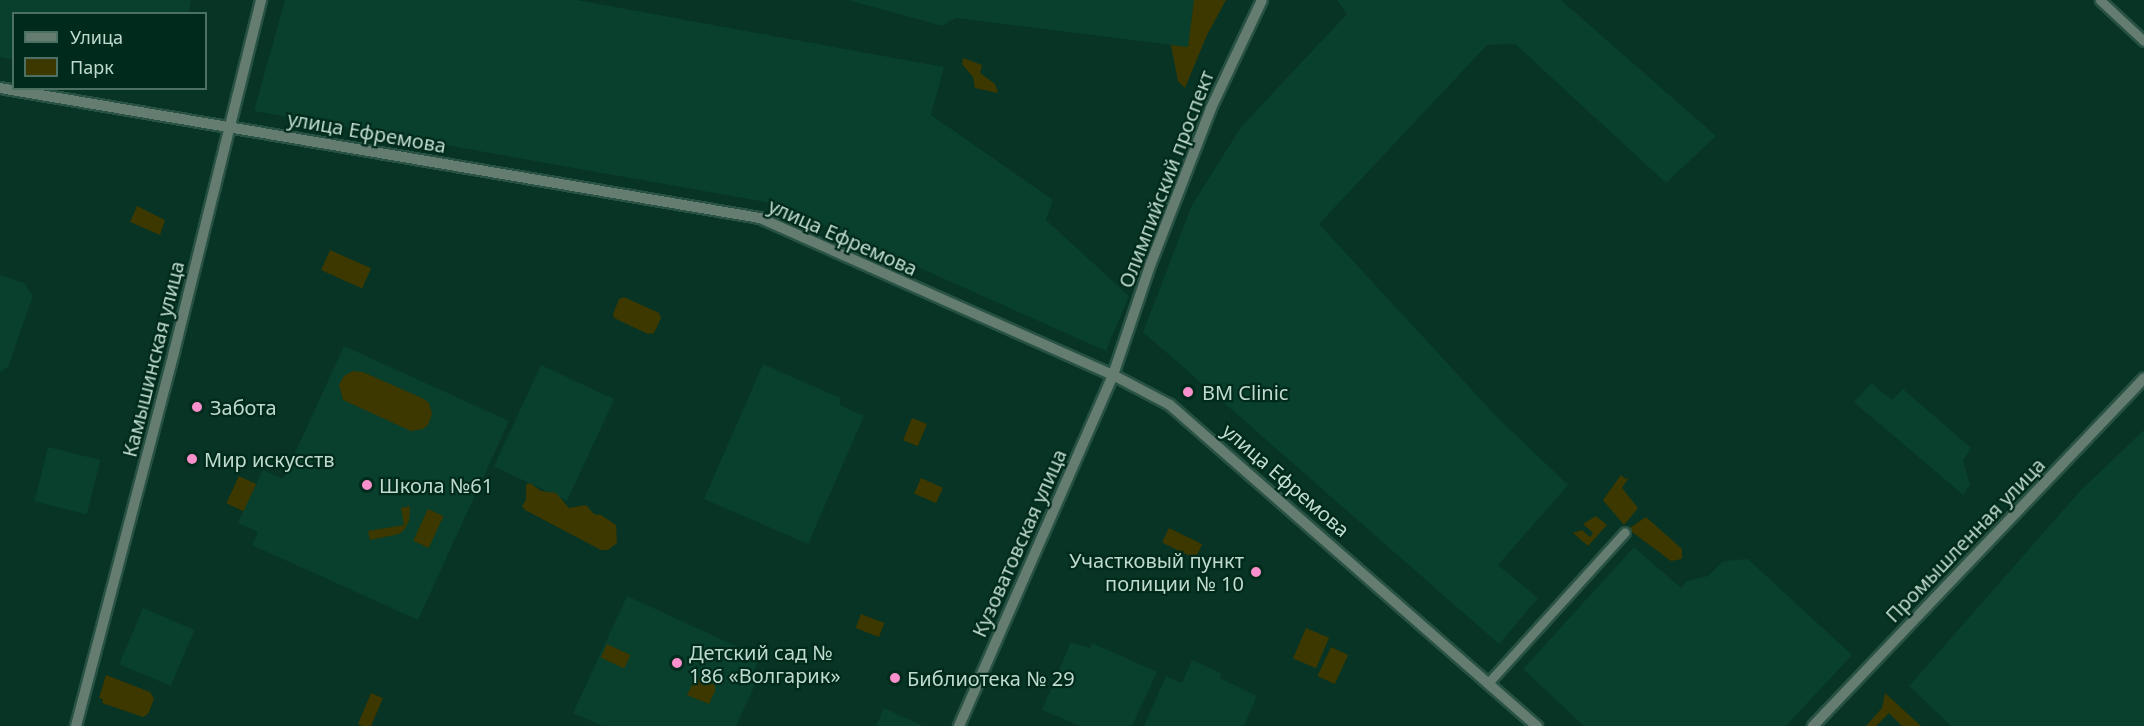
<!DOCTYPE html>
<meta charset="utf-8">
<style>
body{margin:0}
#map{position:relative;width:2144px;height:726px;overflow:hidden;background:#073425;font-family:"Noto Sans",sans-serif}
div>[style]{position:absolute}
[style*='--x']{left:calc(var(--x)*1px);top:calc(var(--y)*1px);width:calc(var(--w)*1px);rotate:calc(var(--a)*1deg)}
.built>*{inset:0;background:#093f2d;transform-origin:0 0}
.green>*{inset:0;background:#3d3800;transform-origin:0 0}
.roads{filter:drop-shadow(2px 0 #285243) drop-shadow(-2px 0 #285243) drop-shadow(0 2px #285243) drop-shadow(0 -2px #285243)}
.minor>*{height:9px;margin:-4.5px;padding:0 4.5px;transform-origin:4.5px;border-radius:4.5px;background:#657c71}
.tertiary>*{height:10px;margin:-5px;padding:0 5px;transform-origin:5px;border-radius:5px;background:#657c71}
.dots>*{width:16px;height:16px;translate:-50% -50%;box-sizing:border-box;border:3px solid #002a1b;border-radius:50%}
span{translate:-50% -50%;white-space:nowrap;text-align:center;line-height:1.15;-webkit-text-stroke:4.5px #002a1b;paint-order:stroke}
.street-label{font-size:20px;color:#bfdbce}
.poi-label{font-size:20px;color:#bfdbce}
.left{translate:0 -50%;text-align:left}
.right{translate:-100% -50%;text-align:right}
.legend{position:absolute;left:12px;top:12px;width:195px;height:78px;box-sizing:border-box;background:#002a1b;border:2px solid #4c7163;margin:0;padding:8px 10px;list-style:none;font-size:18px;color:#bfdbce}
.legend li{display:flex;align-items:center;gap:12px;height:30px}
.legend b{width:30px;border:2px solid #4c7163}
</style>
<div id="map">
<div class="built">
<div style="clip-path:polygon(0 0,191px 0,189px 13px,14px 14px,13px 60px,0 57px)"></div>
<div style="clip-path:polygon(285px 0,577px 0,944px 67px,931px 115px,1053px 200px,1046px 220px,1129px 296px,1106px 351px,776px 204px,254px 111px)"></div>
<div style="clip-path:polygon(848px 0,1194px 0,1188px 47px,956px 18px,942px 26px)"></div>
<div style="clip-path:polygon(1337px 0,1561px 0,1716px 136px,1666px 183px,1515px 44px,1487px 45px,1319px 224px,1496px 416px,1568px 485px,1498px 565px,1538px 598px,1499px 644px,1143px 332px,1192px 205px,1241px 127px,1347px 14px)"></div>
<div style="clip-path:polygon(0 275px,24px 283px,33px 296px,8px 367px,0 372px)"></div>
<div style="clip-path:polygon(344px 346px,509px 421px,418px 620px,252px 545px,258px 532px,238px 523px,263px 470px,283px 479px)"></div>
<div style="clip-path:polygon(763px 364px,840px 398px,840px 405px,864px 416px,808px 544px,704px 499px)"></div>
<div style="left:541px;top:365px;width:81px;height:112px;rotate:25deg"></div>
<div style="clip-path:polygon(1871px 383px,1892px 400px,1903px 389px,1971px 448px,1963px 461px,1970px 485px,1963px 495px,1854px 402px)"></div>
<div style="clip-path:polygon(2144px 430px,2144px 726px,1951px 726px,1909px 686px,2080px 491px)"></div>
<div style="left:48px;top:447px;width:54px;height:56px;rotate:14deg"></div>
<div style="clip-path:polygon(1634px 547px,1681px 588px,1687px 581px,1708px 576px,1723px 561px,1748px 559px,1852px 655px,1786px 726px,1584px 726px,1523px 669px)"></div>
<div style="clip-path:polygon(627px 596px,760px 657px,754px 670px,760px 674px,736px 726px,603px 726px,573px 713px)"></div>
<div style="left:143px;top:608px;width:56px;height:61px;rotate:23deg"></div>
<div style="clip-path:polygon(1071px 642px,1090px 648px,1092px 643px,1157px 672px,1132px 726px,1080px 726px,1042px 710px)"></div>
<div style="clip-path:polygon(1192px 660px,1221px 673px,1220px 678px,1257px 696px,1244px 726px,1144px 726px,1166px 676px,1182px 683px)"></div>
<div style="clip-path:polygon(884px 708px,923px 726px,876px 726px)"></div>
</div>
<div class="green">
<div style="clip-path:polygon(1194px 0,1226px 0,1207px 35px,1185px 88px,1178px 81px,1171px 45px,1188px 47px)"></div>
<div style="clip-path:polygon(963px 58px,982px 65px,980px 73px,995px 84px,998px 93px,975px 88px,973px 77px,962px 64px)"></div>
<div style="clip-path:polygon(137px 206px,165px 220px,160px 235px,130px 222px)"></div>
<div style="left:330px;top:250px;width:45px;height:22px;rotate:24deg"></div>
<div style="clip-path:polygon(624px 297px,659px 313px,661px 318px,654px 333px,648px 334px,614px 318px,613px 314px,619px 299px)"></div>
<div style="clip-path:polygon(353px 371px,363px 372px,424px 399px,429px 403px,432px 414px,428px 425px,423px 429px,411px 431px,343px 400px,339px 385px,344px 376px)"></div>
<div style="left:912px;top:418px;width:16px;height:24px;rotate:22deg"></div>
<div style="clip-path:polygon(1621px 475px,1625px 479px,1629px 477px,1622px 488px,1638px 508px,1624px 525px,1603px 500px)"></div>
<div style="left:239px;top:476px;width:19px;height:30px;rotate:25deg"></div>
<div style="left:921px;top:478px;width:24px;height:17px;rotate:24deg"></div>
<div style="clip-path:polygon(530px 483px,541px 491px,556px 493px,569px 508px,586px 505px,594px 514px,601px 515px,616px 525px,617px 543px,608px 550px,601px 550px,525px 510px,522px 506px,526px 500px,526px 485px)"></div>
<div style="clip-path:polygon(410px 506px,409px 521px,404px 530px,399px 534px,370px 540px,368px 531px,404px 525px,401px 508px)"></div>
<div style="left:428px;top:509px;width:17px;height:35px;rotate:25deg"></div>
<div style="clip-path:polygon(1596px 516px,1607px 525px,1588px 546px,1573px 533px,1582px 530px,1590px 537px,1593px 533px,1583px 524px)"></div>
<div style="clip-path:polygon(1646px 517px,1682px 549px,1682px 559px,1671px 561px,1628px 529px)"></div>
<div style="left:1169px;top:528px;width:37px;height:16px;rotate:26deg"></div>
<div style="left:861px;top:614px;width:25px;height:15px;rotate:21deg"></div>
<div style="left:1306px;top:628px;width:25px;height:33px;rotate:23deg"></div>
<div style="left:607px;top:644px;width:26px;height:15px;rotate:25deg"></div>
<div style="left:1331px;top:647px;width:19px;height:32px;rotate:25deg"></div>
<div style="clip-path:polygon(106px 675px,150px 692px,154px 699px,148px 714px,143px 717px,102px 703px,103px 699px,99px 698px)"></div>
<div style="clip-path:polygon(696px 677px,715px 685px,715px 691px,709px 704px,687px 695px)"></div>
<div style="clip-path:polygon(371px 693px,383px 698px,371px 726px,363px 726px,358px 724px)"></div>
<div style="clip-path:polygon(1885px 693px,1921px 726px,1902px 726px,1889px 713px,1876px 726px,1866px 726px,1882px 708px)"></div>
</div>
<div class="roads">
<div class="minor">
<div style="--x:2100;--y:0;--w:60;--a:43"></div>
<div style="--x:1489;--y:682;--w:202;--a:-47.8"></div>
</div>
<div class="tertiary">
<div style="--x:0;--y:88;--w:771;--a:9.71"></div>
<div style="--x:760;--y:218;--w:386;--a:24"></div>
<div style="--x:1113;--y:375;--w:64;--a:27.8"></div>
<div style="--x:1170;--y:405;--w:488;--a:41.2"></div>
<div style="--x:76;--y:726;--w:387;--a:-75.3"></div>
<div style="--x:174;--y:352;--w:363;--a:-76.1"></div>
<div style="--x:959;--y:726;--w:383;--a:-66.3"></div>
<div style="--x:1113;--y:375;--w:118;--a:-71.3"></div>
<div style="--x:1151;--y:263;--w:166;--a:-68.8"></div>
<div style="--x:1211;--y:108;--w:119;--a:-64.7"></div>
<div style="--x:1813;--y:726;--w:480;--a:-46.4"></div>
</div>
</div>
<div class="dots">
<div style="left:1188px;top:392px;background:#f890cc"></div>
<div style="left:197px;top:407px;background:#f890cc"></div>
<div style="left:192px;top:459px;background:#f890cc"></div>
<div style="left:367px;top:485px;background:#f890cc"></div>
<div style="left:1256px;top:572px;background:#f890cc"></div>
<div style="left:677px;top:663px;background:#f890cc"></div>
<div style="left:895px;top:678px;background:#f890cc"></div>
</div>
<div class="street-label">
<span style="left:367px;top:132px;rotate:10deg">улица Ефремова</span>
<span style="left:1166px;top:179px;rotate:-69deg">Олимпийский проспект</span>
<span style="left:843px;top:237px;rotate:24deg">улица Ефремова</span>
<span style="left:153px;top:359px;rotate:-76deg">Камышинская улица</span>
<span style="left:1286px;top:480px;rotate:41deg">улица Ефремова</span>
<span style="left:1965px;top:540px;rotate:-46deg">Промышленная улица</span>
<span style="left:1019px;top:543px;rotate:-66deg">Кузоватовская улица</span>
</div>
<div class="poi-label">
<span class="left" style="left:1202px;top:392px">BM Clinic</span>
<span class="left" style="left:210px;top:407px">Забота</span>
<span class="left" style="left:204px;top:459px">Мир искусств</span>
<span class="left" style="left:379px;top:485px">Школа №61</span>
<span class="right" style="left:1244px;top:572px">Участковый пункт<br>полиции № 10</span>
<span class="left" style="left:689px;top:664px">Детский сад №<br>186 «Волгарик»</span>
<span class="left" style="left:907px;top:678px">Библиотека № 29</span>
</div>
<ul class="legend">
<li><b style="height:8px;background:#657c71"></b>Улица</li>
<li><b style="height:16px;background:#3d3800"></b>Парк</li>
</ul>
</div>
